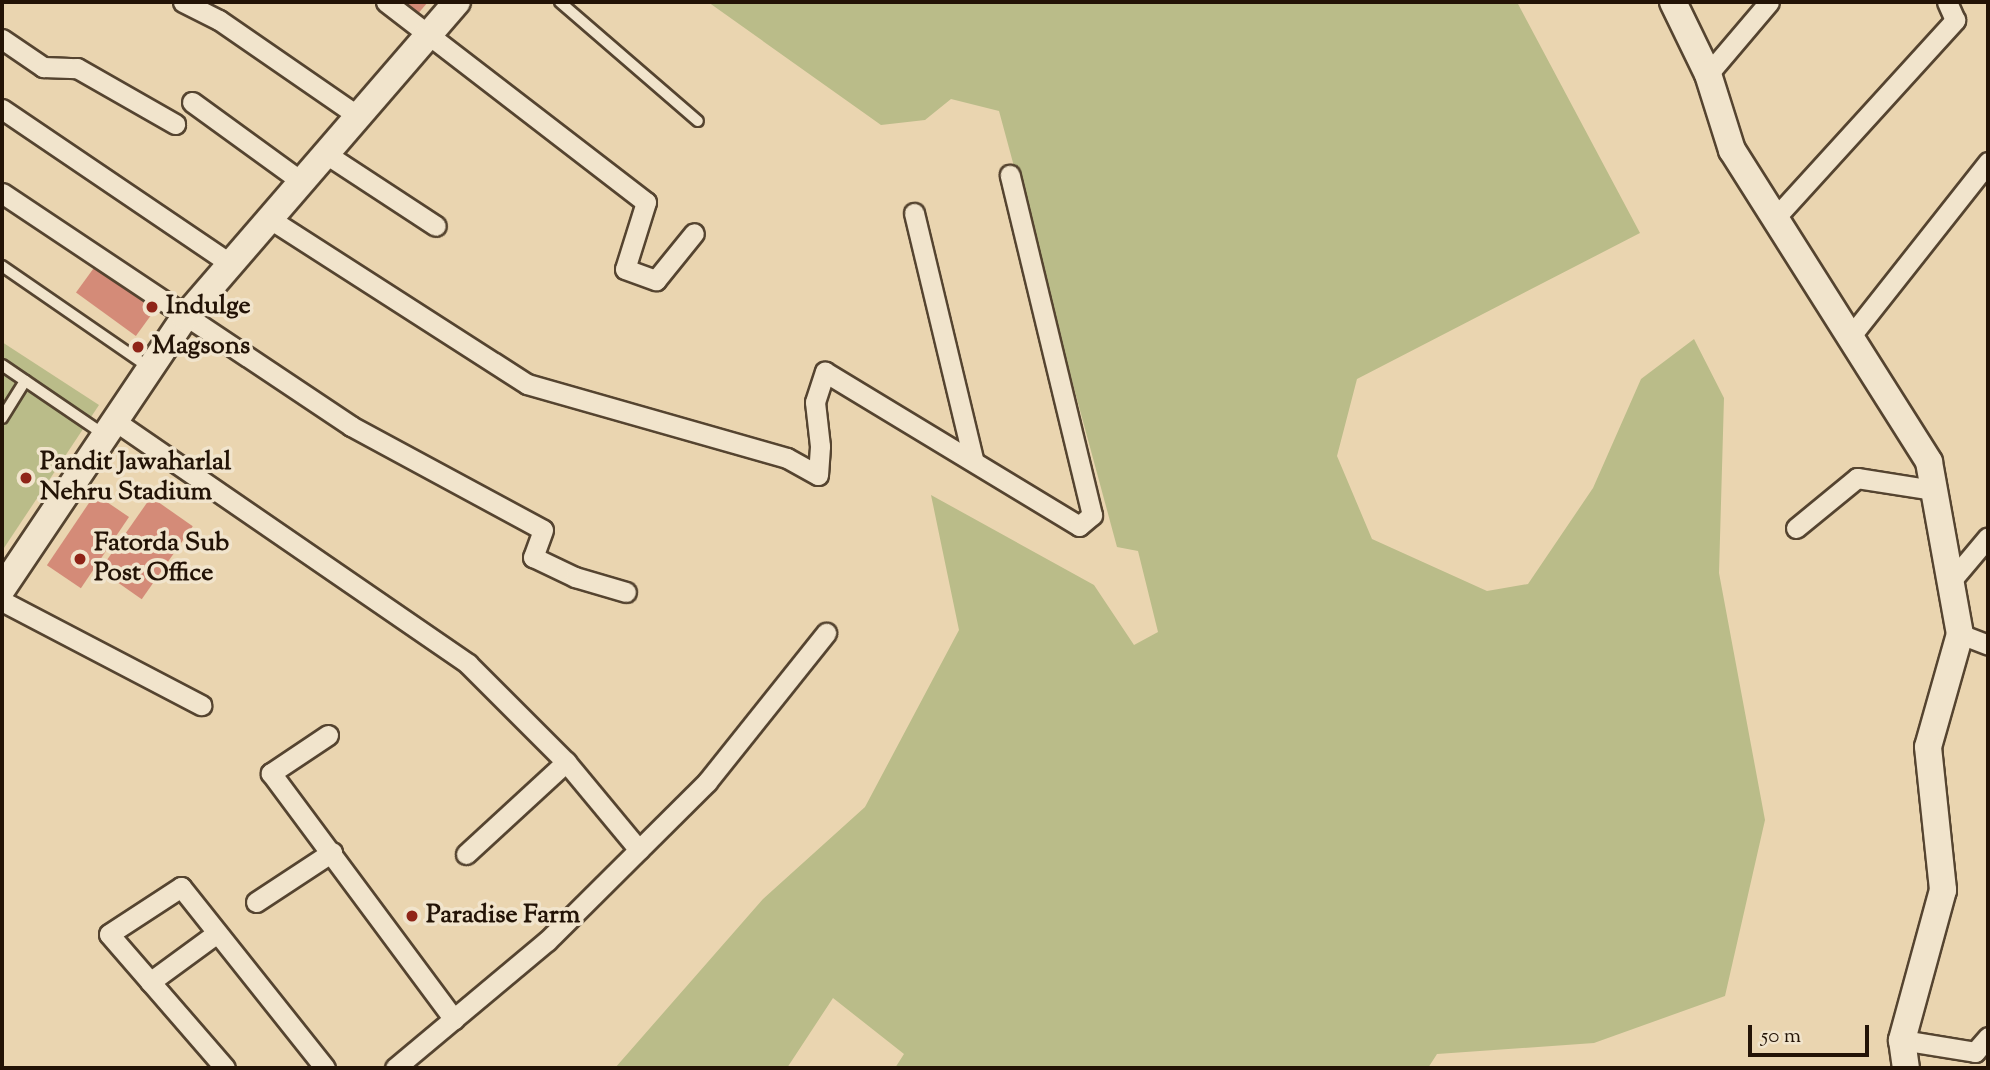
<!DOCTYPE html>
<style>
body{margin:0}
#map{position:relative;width:1990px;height:1070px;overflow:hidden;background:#ead5b0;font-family:"Sorts Mill Goudy",serif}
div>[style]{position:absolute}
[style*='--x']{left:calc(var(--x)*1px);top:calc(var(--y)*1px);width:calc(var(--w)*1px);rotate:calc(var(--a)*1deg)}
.green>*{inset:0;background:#babc89}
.building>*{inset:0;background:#d48b78;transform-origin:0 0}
.roads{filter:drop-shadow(2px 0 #554430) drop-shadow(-2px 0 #554430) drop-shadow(0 2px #554430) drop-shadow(0 -2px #554430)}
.lane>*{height:10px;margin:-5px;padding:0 5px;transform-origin:5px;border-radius:5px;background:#f1e4cc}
.street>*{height:19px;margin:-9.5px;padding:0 9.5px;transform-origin:9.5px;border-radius:9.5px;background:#f1e4cc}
.secondary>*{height:26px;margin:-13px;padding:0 13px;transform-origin:13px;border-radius:13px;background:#f1e4cc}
.dots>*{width:19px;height:19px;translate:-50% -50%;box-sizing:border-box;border:4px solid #f1e4cc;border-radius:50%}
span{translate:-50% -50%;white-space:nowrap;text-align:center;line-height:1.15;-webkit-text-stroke:7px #f1e4cc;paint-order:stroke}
.poi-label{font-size:26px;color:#231306;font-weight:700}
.left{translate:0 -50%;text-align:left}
.frame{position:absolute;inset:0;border:4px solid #231306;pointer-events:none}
.scale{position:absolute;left:1748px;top:1025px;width:121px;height:32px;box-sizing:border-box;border:4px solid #231306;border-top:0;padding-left:9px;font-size:21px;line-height:24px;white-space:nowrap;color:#231306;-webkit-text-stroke:5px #f1e4cc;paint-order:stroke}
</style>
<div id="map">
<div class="green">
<div style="clip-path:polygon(708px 2px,1517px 2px,1640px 233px,1357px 379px,1337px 456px,1372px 539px,1487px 591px,1528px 584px,1593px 488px,1641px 379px,1694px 339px,1724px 398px,1719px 573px,1765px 820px,1725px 996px,1594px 1043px,1437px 1054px,1428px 1068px,895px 1068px,904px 1054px,833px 998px,787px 1068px,615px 1068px,763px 899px,865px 807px,959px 630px,931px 495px,1094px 585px,1134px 645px,1158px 632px,1138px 551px,1117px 547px,999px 111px,951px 99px,925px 120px,881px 125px)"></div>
<div style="clip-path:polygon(2px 342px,99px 405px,2px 551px)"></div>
</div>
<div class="building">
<div style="clip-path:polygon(398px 2px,428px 2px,416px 16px)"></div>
<div style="left:96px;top:265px;width:74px;height:34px;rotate:36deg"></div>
<div style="left:95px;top:494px;width:41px;height:86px;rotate:34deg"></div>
<div style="left:151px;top:497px;width:51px;height:89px;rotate:35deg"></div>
</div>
<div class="roads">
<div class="lane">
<div style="--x:560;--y:2;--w:182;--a:40.8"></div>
<div style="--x:2;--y:266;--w:180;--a:34.6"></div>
<div style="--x:2;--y:365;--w:125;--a:34.2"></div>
<div style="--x:2;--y:418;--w:44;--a:-58.1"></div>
</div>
<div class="street">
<div style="--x:183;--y:2;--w:40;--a:26.6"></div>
<div style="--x:219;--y:20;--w:169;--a:34.6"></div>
<div style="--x:386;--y:2;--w:328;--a:37.6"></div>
<div style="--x:646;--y:202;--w:70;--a:107.4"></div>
<div style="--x:625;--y:269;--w:33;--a:20"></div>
<div style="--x:656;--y:280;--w:60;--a:-51"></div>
<div style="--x:2;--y:39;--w:50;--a:34.3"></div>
<div style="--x:43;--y:67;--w:34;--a:2"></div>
<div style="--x:77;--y:68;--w:113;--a:29.7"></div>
<div style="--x:1708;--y:74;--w:94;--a:-49.7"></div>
<div style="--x:192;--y:102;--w:136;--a:36"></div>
<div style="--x:2;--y:109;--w:277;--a:34.1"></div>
<div style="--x:326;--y:154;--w:131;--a:33.2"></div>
<div style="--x:2;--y:193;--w:420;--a:33.7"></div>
<div style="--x:351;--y:426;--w:218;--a:28.4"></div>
<div style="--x:543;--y:530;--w:29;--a:110"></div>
<div style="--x:533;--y:557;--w:47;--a:25.5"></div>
<div style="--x:575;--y:577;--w:53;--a:16.4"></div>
<div style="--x:914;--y:213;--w:252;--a:76.5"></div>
<div style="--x:1775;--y:218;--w:268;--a:-47.7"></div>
<div style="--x:1955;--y:20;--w:20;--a:-114"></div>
<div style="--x:270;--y:219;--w:305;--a:32.7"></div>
<div style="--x:527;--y:384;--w:270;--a:15.9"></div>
<div style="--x:787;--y:458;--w:35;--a:29"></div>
<div style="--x:818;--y:475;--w:29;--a:-86"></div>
<div style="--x:820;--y:446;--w:44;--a:-96.5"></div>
<div style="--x:815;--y:402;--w:32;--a:-72"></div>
<div style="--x:825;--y:372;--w:297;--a:31.2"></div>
<div style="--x:1079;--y:526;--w:17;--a:-40"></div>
<div style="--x:1092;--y:515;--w:350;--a:-103.6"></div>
<div style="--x:1850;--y:337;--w:223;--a:-51.7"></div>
<div style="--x:115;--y:421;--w:429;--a:34.5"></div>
<div style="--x:468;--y:664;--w:139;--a:45"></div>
<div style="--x:566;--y:762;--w:114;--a:50.3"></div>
<div style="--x:1796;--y:528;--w:79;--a:-39.3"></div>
<div style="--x:1857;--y:478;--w:78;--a:8.9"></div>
<div style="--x:1951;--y:581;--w:57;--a:-49.9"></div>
<div style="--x:2;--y:601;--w:225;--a:27.6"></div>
<div style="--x:1960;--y:634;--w:30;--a:21"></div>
<div style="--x:328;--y:735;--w:69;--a:146.3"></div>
<div style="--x:271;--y:773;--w:307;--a:53.4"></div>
<div style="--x:466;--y:854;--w:136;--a:-42.6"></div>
<div style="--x:256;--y:902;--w:91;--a:-33.3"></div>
<div style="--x:150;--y:982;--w:83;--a:-36.2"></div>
<div style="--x:1902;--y:1040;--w:74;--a:9.3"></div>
<div style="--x:1975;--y:1052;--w:20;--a:-49"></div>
<div style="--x:225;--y:1068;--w:177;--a:-130.9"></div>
<div style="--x:109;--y:934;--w:86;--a:-33.1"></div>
<div style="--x:181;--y:887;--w:231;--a:51.5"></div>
<div style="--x:395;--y:1068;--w:198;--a:-39.9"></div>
<div style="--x:547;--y:941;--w:226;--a:-44.8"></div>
<div style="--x:707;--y:782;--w:191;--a:-51.4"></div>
</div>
<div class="secondary">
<div style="--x:1673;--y:2;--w:80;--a:64.1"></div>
<div style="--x:1708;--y:74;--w:80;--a:72.5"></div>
<div style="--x:1732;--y:150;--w:369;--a:57.7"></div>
<div style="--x:1929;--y:462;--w:175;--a:79.8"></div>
<div style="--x:1960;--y:634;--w:117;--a:105.8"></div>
<div style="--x:1928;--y:747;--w:144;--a:84"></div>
<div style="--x:1943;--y:890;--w:156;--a:105.3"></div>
<div style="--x:1902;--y:1040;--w:28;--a:82"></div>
<div style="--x:2;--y:589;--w:328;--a:-56.1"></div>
<div style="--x:185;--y:317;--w:416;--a:-49.2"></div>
</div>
</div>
<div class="dots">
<div style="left:152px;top:307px;background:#8f2418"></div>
<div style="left:138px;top:347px;background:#8f2418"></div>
<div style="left:26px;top:478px;background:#8f2418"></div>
<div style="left:80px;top:559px;background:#8f2418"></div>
<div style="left:412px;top:916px;background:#8f2418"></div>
</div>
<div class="poi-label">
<span class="left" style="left:166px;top:307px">Indulge</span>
<span class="left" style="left:152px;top:347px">Magsons</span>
<span class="left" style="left:40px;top:478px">Pandit Jawaharlal<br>Nehru Stadium</span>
<span class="left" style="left:94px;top:559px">Fatorda Sub<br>Post Office</span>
<span class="left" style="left:426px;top:916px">Paradise Farm</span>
</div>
<div class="frame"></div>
<div class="scale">50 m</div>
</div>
